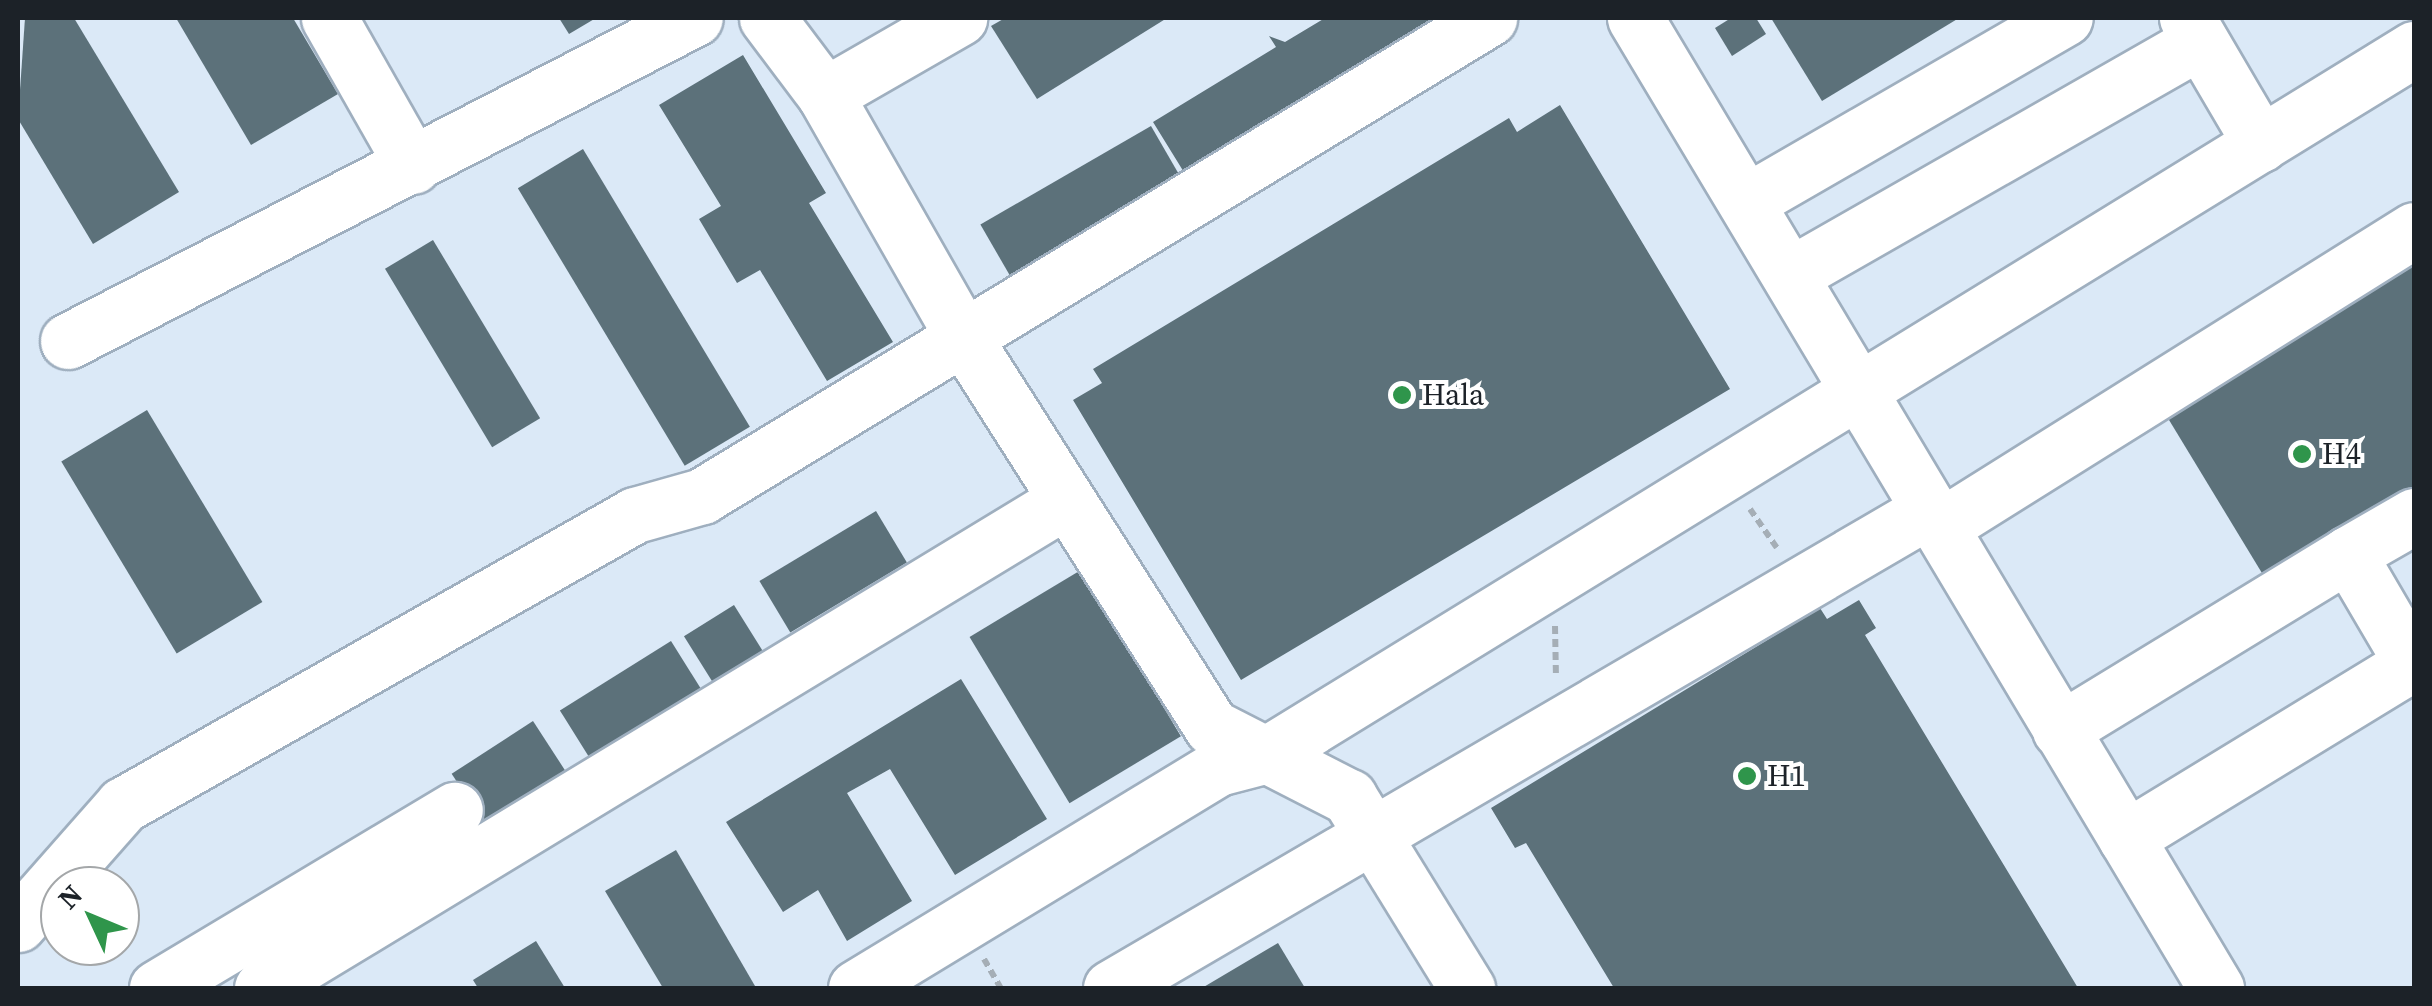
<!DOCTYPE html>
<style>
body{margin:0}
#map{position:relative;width:2432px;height:1006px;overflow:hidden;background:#eaf5fe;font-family:"Source Serif 4",serif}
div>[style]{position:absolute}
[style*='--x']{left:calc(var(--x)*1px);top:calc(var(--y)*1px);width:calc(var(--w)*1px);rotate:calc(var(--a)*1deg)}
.built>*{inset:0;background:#dbe9f7}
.building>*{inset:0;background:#5c717a;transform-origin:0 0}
.path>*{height:6px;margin-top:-3px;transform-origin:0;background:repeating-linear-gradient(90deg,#a5aeb6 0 8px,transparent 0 13px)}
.roads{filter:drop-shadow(2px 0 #9fafbf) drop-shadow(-2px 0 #9fafbf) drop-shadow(0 2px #9fafbf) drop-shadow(0 -2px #9fafbf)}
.minor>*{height:55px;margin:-27.5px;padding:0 27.5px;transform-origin:27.5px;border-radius:27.5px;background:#fff}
.dots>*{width:28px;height:28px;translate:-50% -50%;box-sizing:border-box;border:5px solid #fff;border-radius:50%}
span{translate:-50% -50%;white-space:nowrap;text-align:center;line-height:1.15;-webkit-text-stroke:8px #fff;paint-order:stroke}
.poi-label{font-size:30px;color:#1c2228}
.left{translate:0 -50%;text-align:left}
.frame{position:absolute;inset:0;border:20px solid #1c2228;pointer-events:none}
.north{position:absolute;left:40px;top:866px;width:100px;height:100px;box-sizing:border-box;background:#fff;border:2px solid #a4a7a9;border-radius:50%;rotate:314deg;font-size:28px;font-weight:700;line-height:40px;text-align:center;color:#1c2228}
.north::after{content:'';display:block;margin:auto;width:35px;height:45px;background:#2f954b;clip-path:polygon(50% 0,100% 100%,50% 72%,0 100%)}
</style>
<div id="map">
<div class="built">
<div style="clip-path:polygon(evenodd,18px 18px,2414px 18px,2414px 988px,18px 988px,18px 18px,60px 886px,120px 886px,120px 946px,60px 946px,60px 886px)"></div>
</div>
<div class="building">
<div style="clip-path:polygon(25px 18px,74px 18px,179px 192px,93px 244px,18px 119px)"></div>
<div style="clip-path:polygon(176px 18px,293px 18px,338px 94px,251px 145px)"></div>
<div style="clip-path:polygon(559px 18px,596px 18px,569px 34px)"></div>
<div style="clip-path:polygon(1005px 18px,1167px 18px,1037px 99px,991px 26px)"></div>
<div style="clip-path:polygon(1325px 18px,1460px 18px,1190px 182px,1153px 122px,1276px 47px,1269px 36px,1285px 42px)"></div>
<div style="clip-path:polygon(1731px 18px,1756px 18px,1766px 34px,1732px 56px,1715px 28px)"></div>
<div style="clip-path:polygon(1771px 18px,1959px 18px,1822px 101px)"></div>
<div style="clip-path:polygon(743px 55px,826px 193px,809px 203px,893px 342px,827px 381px,760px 270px,737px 283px,699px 219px,721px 206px,659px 105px)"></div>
<div style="clip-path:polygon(1560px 105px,1730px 389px,1241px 680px,1073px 400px,1102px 383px,1093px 369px,1509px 118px,1517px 132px)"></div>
<div style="left:1151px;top:126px;width:61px;height:197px;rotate:60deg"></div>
<div style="left:583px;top:149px;width:324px;height:76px;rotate:59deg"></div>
<div style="left:433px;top:240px;width:208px;height:56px;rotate:59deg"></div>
<div style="clip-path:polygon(2414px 265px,2414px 494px,2268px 583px,2166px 415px)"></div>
<div style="left:147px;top:410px;width:224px;height:100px;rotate:59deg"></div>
<div style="left:876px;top:511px;width:60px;height:136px;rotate:59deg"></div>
<div style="left:1081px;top:570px;width:194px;height:130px;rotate:59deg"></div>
<div style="clip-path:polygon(1859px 600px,1876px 628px,1865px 635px,2078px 988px,1614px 988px,1526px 843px,1515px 848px,1491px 808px,1820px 608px,1827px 619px)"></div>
<div style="left:734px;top:605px;width:61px;height:59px;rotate:58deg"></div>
<div style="left:671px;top:641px;width:57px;height:131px;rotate:58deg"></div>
<div style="clip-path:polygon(961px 679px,1047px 819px,955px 875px,890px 769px,847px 793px,912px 901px,847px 941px,818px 890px,783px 912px,726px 822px)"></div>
<div style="left:533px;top:721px;width:70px;height:97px;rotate:57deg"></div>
<div style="clip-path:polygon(676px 850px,755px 986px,751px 988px,663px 988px,605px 891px)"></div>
<div style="clip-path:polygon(536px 941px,565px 988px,478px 988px,473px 980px)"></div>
<div style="clip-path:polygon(1278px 943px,1305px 988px,1202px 988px)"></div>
</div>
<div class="path">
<div style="--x:1750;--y:509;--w:47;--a:55.3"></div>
<div style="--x:1555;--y:626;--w:52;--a:88.9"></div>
<div style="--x:984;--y:959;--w:34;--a:60"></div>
</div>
<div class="roads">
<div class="minor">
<div style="--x:329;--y:18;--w:170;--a:60.4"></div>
<div style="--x:767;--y:18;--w:96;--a:53"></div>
<div style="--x:825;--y:95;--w:282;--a:60.3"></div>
<div style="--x:965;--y:340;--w:459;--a:57.5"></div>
<div style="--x:1212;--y:727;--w:154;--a:27.1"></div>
<div style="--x:1349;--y:797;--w:225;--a:58.3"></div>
<div style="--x:1635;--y:18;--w:1131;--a:59.08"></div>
<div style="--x:2187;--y:18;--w:146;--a:59.6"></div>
<div style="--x:825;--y:95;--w:155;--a:-29.9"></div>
<div style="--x:1746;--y:202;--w:368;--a:-30"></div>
<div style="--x:1790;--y:275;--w:472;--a:-29.7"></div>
<div style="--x:68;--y:341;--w:705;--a:-27.26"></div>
<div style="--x:1940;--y:527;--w:559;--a:-32.07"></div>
<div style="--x:2348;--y:554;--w:76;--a:-29.9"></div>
<div style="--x:2060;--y:730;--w:338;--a:-31.4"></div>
<div style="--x:2348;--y:554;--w:126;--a:59.6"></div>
<div style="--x:2126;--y:838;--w:338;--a:-31.4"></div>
<div style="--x:18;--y:924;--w:159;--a:-48.6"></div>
<div style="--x:123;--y:805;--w:588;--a:-29.53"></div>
<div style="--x:635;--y:515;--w:70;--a:-15.8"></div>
<div style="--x:702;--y:496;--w:921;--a:-31.27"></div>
<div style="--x:157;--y:988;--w:347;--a:-30.9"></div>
<div style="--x:262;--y:988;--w:939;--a:-31.24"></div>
<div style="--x:856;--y:988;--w:424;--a:-31.3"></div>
<div style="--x:1218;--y:768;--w:48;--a:-14.6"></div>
<div style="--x:1264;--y:756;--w:1350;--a:-31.58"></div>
<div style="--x:1111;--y:988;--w:947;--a:-30.3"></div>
</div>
</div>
<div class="dots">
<div style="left:1402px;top:395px;background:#2f954b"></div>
<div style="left:2302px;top:454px;background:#2f954b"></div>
<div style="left:1747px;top:776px;background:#2f954b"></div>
</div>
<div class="poi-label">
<span class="left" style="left:1422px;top:395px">Hala</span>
<span class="left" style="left:2322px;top:454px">H4</span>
<span class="left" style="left:1767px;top:776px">H1</span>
</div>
<div class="frame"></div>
<div class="north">N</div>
</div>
